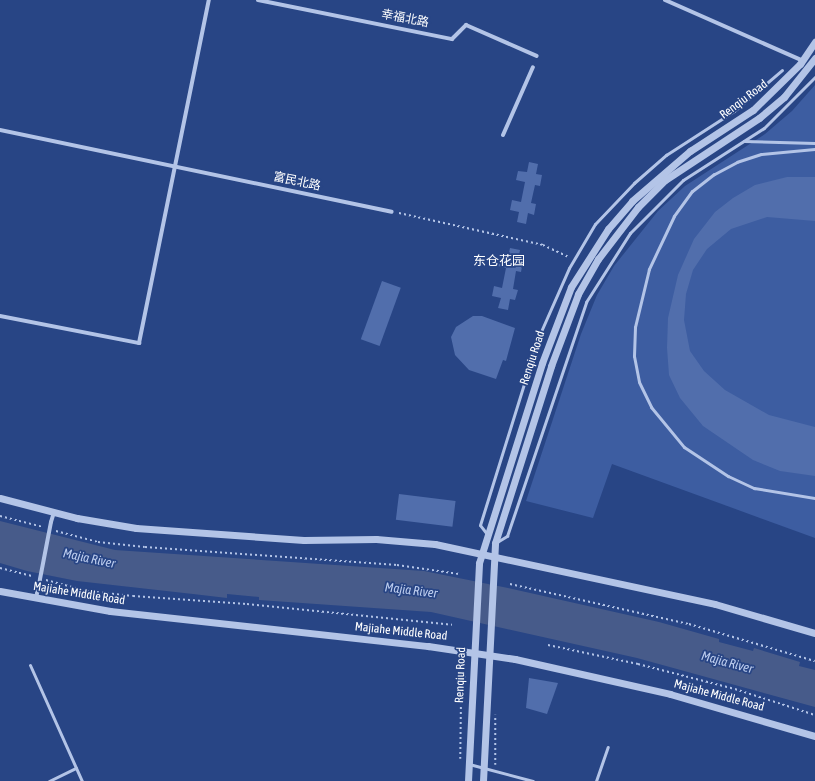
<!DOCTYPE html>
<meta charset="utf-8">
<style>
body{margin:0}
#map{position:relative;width:815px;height:781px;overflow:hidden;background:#284585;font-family:"Asap Condensed","Noto Sans SC",sans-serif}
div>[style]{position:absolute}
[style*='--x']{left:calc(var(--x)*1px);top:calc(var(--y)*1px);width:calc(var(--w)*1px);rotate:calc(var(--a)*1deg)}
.green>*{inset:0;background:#3d5da1}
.water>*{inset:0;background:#475b8a}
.building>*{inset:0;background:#516eac;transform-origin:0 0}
.path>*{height:1.5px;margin-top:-0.75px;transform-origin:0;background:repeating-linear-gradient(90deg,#b3c4e7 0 2px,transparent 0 5px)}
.service>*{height:3px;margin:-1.5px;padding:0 1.5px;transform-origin:1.5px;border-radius:1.5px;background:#b3c4e7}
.minor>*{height:4px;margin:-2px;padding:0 2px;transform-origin:2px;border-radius:2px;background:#b3c4e7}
.tertiary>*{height:7px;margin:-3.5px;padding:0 3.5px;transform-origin:3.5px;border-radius:3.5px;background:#b3c4e7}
.minor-bridge>*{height:4px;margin:-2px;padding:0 2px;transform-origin:2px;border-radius:2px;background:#b3c4e7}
span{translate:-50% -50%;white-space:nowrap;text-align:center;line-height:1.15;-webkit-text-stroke:3.5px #284585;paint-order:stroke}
.street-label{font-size:12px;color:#fff}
.neighbourhood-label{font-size:13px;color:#fff}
.water-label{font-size:13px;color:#beceef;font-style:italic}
</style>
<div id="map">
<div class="green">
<div style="clip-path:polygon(815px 85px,815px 538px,612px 464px,593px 518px,526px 501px,581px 334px,597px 295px,614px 266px,658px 211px,685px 186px,765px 134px,792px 111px)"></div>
</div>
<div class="water">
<div style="clip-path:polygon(0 521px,115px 550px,424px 571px,508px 588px,659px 622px,719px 639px,719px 642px,753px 651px,754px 648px,800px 662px,799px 666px,815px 670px,815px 707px,637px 658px,431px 612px,259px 600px,259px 597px,227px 594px,227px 598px,193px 594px,77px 581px,27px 571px,0 563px)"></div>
</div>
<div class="building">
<div style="clip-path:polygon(529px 162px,538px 164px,536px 174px,542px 175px,540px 186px,535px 185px,531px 203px,536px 204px,534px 215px,528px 213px,526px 224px,517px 222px,519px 212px,510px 210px,512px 200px,521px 202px,525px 182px,516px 180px,518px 171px,527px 172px)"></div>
<div style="clip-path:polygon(787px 177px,815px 177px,815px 221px,767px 217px,731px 229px,707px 249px,693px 270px,686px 294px,684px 320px,690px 351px,704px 371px,725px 390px,769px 415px,815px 427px,815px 476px,780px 471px,753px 460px,703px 426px,680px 398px,669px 375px,667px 348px,668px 318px,678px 275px,694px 239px,715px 212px,733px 198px,755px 185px)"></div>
<div style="clip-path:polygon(510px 248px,520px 250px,518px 260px,523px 261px,521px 272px,516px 271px,513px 289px,518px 290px,515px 300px,510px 299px,508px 310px,498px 308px,501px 298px,492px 296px,494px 286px,502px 288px,506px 268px,498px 266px,500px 257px,508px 258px)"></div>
<div style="left:382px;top:281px;width:20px;height:62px;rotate:20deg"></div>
<div style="clip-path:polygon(473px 316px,482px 316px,515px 328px,506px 361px,503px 360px,496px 379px,469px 370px,455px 355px,451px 337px,456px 327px)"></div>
<div style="left:399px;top:494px;width:57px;height:26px;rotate:7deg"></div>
<div style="clip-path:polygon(529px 678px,558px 683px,547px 714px,526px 708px)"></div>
</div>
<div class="path">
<div style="--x:399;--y:213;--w:148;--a:12.5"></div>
<div style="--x:543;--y:245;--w:29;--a:25"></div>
<div style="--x:0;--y:516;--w:44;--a:14.3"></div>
<div style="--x:56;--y:531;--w:43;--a:14.7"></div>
<div style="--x:98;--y:542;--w:47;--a:6.1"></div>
<div style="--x:145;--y:547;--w:253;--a:4.1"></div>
<div style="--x:397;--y:565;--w:63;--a:8.3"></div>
<div style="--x:0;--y:568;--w:34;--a:14"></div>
<div style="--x:46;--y:580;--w:42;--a:15"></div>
<div style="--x:87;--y:591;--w:46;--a:6.2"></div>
<div style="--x:133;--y:596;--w:114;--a:4"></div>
<div style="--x:247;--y:604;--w:206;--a:5.8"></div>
<div style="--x:510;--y:584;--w:183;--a:12.6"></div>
<div style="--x:689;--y:624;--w:131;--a:16.4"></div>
<div style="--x:548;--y:645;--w:92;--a:11.9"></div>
<div style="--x:638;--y:664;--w:100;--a:14.5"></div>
<div style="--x:735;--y:689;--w:84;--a:18"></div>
<div style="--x:460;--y:759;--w:78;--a:-89.3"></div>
<div style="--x:461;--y:681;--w:6;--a:-51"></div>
<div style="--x:495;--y:765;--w:50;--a:-90"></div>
</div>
<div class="service">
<div style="--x:744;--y:141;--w:71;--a:1.6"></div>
<div style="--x:815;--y:149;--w:54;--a:174.7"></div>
<div style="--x:761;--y:154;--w:25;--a:162"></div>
<div style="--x:737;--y:162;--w:26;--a:152"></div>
<div style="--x:714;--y:174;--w:28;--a:142"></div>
<div style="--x:692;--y:191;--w:31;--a:126"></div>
<div style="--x:674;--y:216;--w:59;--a:115.3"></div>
<div style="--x:649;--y:269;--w:60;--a:103.6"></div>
<div style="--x:635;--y:327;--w:29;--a:92"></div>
<div style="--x:634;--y:356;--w:26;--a:79"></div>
<div style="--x:639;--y:382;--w:28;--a:64"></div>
<div style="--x:651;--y:407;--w:52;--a:50.5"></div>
<div style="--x:684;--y:447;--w:53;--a:33.4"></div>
<div style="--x:728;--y:476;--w:29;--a:25"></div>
<div style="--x:754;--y:488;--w:62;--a:9.3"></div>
<div style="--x:487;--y:534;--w:11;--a:-128"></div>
<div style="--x:480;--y:525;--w:198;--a:-72.7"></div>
<div style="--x:539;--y:336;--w:74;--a:-66.2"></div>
<div style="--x:569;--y:268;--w:51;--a:-59.4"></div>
<div style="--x:595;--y:224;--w:57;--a:-46.4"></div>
<div style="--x:634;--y:183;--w:43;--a:-41.2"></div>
<div style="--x:666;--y:155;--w:81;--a:-32.9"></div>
<div style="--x:734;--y:111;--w:63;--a:-40.5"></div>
<div style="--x:497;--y:542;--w:12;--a:-31"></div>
<div style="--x:507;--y:536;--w:247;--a:-71.3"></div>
<div style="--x:586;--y:302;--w:82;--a:-57.5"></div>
<div style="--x:630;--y:233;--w:75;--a:-45"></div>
<div style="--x:683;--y:180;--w:96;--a:-32.7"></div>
<div style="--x:764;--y:128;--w:72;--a:-45"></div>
<div style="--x:30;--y:665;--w:127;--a:65.9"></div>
<div style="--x:469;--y:764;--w:66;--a:14.9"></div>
<div style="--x:49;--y:781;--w:30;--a:-26"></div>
<div style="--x:596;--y:781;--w:36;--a:-71"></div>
</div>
<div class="minor">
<div style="--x:258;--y:0;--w:198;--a:11.4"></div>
<div style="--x:452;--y:39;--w:20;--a:-45"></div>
<div style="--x:466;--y:25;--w:77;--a:23.6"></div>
<div style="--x:665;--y:0;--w:151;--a:23.8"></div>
<div style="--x:0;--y:130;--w:400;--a:11.8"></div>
<div style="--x:503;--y:135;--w:74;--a:-66.2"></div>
<div style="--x:0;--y:316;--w:142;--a:11"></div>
<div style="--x:139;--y:343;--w:350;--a:-78.5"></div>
<div style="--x:51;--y:522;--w:10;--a:-73"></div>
<div style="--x:36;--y:598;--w:19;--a:-78"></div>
</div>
<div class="tertiary">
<div style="--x:0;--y:498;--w:80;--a:14.6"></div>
<div style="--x:77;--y:518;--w:60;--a:9.6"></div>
<div style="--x:136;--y:528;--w:168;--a:4.1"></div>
<div style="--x:304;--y:540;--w:72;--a:-0.8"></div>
<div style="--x:376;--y:539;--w:59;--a:4.8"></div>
<div style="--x:435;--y:544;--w:286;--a:12.1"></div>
<div style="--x:715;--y:604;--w:104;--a:16.2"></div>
<div style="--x:0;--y:591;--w:112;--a:10.3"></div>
<div style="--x:110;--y:611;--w:320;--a:6.3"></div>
<div style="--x:428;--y:646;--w:88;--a:8.5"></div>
<div style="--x:515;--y:659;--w:159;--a:12.7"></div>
<div style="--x:670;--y:694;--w:151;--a:16.2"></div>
<div style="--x:468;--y:781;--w:218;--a:-87.1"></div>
<div style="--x:479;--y:563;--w:210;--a:-72.5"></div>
<div style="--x:542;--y:363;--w:81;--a:-69.1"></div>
<div style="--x:571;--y:287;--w:69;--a:-57.5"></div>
<div style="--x:608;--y:229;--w:37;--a:-49"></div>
<div style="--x:632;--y:201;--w:77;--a:-40.8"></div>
<div style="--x:690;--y:151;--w:75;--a:-33.1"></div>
<div style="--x:753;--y:110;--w:66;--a:-44.4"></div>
<div style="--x:800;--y:64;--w:27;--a:-56"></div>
<div style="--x:483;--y:781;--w:238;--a:-87.1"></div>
<div style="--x:495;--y:543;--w:186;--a:-72.4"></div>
<div style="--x:551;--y:366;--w:77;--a:-69.4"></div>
<div style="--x:578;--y:294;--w:40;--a:-60.3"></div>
<div style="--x:598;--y:259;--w:66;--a:-52.4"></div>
<div style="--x:638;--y:207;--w:38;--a:-45"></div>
<div style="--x:665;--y:180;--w:113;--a:-33.4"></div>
<div style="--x:759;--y:118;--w:33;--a:-40"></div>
<div style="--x:784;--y:97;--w:50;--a:-51.5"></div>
</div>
<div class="minor-bridge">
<div style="--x:40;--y:579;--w:58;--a:-79.1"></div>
</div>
<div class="street-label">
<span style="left:405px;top:19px;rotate:11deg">幸福北路</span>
<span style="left:744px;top:100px;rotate:-37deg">Renqiu Road</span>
<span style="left:297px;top:182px;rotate:12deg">富民北路</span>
<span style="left:533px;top:358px;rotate:-72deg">Renqiu Road</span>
<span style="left:79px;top:594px;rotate:9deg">Majiahe Middle Road</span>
<span style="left:401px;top:632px;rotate:6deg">Majiahe Middle Road</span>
<span style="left:461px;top:675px;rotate:-88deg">Renqiu Road</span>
<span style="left:719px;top:696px;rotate:15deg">Majiahe Middle Road</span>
</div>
<div class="neighbourhood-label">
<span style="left:499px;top:261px">东仓花园</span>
</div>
<div class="water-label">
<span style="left:89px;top:559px;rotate:12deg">Majia River</span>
<span style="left:411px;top:591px;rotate:7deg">Majia River</span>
<span style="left:727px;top:663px;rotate:15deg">Majia River</span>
</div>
</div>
